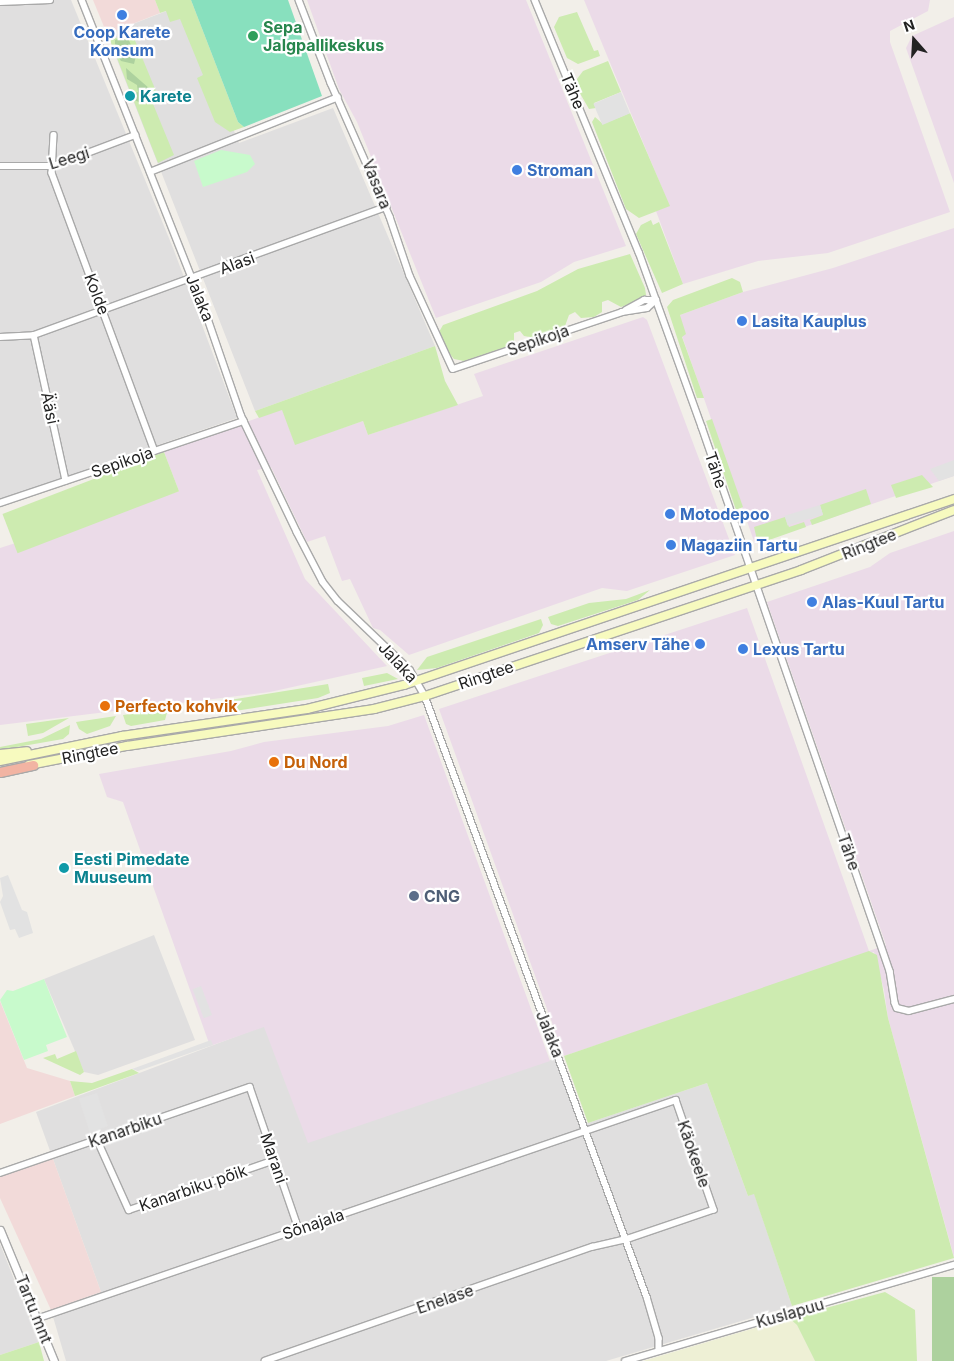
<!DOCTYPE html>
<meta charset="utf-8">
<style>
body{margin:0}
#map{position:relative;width:954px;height:1361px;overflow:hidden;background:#f2efe9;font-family:Inter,sans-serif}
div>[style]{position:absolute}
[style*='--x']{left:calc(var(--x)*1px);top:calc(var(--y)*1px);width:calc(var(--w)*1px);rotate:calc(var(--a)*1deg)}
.residential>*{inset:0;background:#e0dfdf}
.commercial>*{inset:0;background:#f2dad9}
.industrial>*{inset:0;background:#ebdbe8}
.farmland>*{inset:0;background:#eef0d5}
.grass>*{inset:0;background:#cdebb0;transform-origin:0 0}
.forest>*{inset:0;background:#add19e;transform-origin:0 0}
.park>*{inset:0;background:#c8facc}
.pitch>*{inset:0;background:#88e0be}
.parking>*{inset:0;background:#e2e2e2;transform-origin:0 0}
.roads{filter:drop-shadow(1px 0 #a9a9a9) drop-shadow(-1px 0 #a9a9a9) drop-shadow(0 1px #a9a9a9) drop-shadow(0 -1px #a9a9a9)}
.minor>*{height:5.5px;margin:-2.75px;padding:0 2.75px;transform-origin:2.75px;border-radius:2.75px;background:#fff}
.tertiary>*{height:7px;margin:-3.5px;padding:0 3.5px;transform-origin:3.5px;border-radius:3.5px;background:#fff}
.secondary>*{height:8px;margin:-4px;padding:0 4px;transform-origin:4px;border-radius:4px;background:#f7fabf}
.trunk>*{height:9px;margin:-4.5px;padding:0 4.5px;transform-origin:4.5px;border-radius:4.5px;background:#f2b4a3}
.dots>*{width:14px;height:14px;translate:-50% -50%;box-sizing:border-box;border:2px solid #fff;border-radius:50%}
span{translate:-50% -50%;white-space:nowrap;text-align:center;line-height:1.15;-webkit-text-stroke:4.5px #fff;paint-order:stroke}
.leisure-label{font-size:16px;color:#27864d;font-weight:700}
.left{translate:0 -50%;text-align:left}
.shop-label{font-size:16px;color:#366cbe;font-weight:700}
.right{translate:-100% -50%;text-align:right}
.street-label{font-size:16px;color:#222}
.culture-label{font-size:16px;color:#0d838f;font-weight:700}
.food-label{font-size:16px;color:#c56008;font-weight:700}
.service-label{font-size:16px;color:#4e5e75;font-weight:700}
.north{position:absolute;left:889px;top:15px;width:50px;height:50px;-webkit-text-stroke:4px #fff;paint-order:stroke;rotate:341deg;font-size:14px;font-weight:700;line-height:20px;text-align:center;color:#222}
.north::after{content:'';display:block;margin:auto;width:18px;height:22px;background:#222;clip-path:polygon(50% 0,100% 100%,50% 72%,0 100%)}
</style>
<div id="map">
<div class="residential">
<div style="clip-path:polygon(0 0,71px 0,173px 248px,237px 418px,0 499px)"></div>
<div style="clip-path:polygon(182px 5px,239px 143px,333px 108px,435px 346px,255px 411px,107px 34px)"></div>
<div style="clip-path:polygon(154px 935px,195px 1040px,98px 1075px,84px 1072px,44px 979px)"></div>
<div style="clip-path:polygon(264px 1026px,523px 1069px,557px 1058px,582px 1125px,707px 1083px,748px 1196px,754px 1193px,792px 1306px,606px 1361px,66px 1361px,51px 1310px,101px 1292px,36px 1112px)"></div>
<div style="clip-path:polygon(0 1244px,39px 1342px,0 1355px)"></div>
</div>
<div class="commercial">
<div style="clip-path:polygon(93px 0,155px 0,160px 13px,107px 34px)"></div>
<div style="clip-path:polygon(0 1001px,27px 1068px,70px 1081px,75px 1096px,0 1124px)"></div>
<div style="clip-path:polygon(53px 1159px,101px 1292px,51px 1310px,0 1198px,0 1177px)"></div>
</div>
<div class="industrial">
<div style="clip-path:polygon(307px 0,526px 0,626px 246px,574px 262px,541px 282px,436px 318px,357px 122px,339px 89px)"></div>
<div style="clip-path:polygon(584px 0,930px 0,928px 11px,890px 31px,890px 42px,950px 212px,828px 253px,758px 261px,683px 284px,656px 211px,669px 205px)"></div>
<div style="clip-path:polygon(954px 17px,954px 183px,906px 48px,912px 36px)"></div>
<div style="clip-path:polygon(954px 228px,954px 476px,755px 544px,682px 336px,680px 315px,743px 292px,833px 268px)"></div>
<div style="clip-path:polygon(643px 317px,647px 320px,735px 555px,627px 591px,602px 588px,409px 655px,380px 630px,373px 628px,350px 579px,342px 581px,325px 536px,307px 542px,271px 467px,257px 470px,305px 579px,387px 666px,270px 692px,0 725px,0 548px,179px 491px,164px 452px,282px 409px,295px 444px,363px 421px,368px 435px,483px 396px,474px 374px)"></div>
<div style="clip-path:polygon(954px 531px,954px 1257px,888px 1018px,884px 990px,874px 952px,564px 1056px,439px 709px,747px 608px,869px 951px,886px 945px,767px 602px,870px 567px,890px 553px)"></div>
<div style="clip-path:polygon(424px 715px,550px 1061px,308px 1143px,264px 1027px,210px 1046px,123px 802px,107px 797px,99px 774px,231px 751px,264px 742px,388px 726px)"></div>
</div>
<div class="farmland">
<div style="clip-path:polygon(789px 1318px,797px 1325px,815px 1361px,643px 1361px)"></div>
</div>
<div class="grass">
<div style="clip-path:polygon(155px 0,191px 0,238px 122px,244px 127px,230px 132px,215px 122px,197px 78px,203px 75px,180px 19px,170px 22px,166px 11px,160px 13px)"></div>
<div style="clip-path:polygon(577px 12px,594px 51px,598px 50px,600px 56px,578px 64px,567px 58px,554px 27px,559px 17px)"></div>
<div style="clip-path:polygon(140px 30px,142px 34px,134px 38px,158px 96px,151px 99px,174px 155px,158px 163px,110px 40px)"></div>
<div style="clip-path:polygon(608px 61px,621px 92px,594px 103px,596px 108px,589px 109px,578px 90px,577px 79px,583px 71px)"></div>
<div style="clip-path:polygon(630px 113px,670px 206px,639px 218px,626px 209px,592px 122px,595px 117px,603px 124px)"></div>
<div style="clip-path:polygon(651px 220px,653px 225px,659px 222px,683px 284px,662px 293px,636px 234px,641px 225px)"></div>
<div style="clip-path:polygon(630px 254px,645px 288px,646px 295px,639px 300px,621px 307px,608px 300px,602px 302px,602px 312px,594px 317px,581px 318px,575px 312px,569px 315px,565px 326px,535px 338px,524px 336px,520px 331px,514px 333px,514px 341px,509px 346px,464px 361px,454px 359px,449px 353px,439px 332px,443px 325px,537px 291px,578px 269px)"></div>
<div style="clip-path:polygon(732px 278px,740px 282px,743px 292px,680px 315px,686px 334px,682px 337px,704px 398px,697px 398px,667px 307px,673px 300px)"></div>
<div style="clip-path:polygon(435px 346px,445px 381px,458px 405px,368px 435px,363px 421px,295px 445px,282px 410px,259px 418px,255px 411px)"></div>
<div style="clip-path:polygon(712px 419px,743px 507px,736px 510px,706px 421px)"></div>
<div style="left:164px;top:452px;width:42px;height:173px;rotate:69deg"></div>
<div style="clip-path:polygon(922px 475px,933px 487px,896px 498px,891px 485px)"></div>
<div style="clip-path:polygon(866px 489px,871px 504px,812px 525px,810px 520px,823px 515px,820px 505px)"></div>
<div style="clip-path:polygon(785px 517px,789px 527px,804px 522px,806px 527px,758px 544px,754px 527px)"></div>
<div style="clip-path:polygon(650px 590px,638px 600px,558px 626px,551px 624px,548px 617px,589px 603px,626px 599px)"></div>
<div style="clip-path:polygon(541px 619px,543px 625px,539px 633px,437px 668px,417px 670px,427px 657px)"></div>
<div style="clip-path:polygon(387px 673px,398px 679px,364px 686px,362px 678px)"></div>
<div style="clip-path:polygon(328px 684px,330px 693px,318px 698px,215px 714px,209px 713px,205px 704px)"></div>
<div style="clip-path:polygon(168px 709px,165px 720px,131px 726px,126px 724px,123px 715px)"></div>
<div style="clip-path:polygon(116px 716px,110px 726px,87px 734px,79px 729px,76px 722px)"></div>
<div style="clip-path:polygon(69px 718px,43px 733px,28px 736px,26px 724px)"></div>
<div style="clip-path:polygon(70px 725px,69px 734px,63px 739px,0 750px,0 747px,41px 739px)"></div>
<div style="clip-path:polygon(869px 951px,877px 955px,888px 1018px,954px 1258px,792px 1306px,754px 1194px,748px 1196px,707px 1083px,588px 1123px,564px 1056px)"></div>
<div style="clip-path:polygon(76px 1051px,84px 1072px,80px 1075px,43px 1058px,55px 1054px,57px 1059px)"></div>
<div style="clip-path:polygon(132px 1069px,139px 1073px,75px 1096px,70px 1081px,92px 1083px)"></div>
<div style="clip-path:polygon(885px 1292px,915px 1310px,917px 1361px,815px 1361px,797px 1325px,789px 1318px)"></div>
<div style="clip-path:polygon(39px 1342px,44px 1361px,0 1361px,0 1355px)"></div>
</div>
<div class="forest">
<div style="clip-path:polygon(127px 36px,136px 56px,134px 64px,121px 61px,115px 51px,115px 40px)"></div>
<div style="clip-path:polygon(126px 68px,150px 89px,139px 102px,134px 100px,133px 94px,138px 92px,137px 85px,127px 79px)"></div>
<div style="left:954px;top:1277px;width:84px;height:22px;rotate:90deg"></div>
</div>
<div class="park">
<div style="clip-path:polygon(221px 150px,250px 155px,255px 164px,247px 172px,203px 187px,194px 161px)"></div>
<div style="clip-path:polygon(44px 979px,67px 1037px,46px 1045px,48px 1051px,24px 1060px,0 1000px,7px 990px,13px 991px)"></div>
</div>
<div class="pitch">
<div style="clip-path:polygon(191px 0,288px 0,322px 96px,244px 127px,238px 122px)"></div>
</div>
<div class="parking">
<div style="left:621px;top:92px;width:23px;height:30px;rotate:67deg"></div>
<div style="clip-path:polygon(954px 460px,954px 476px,939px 481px,930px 469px)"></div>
<div style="left:820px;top:505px;width:10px;height:37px;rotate:73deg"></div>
<div style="clip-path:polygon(8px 875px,22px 910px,27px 912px,33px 933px,19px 938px,15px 929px,10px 930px,0 902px,3px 896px,0 878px)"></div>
<div style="left:201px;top:986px;width:31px;height:9px;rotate:69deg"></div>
<div style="clip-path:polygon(211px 1040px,213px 1045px,138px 1071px,132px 1069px)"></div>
<div style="left:97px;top:1093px;width:35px;height:19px;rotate:72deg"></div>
</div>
<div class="roads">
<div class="minor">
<div style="--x:82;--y:0;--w:340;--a:68.4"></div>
<div style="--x:207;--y:316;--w:105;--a:71"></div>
<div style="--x:241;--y:415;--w:130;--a:64.4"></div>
<div style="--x:297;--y:532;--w:56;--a:62.5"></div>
<div style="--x:323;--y:582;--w:24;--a:52"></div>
<div style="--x:338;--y:601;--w:100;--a:43.8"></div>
<div style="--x:410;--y:670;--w:30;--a:60"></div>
<div style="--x:425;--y:696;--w:641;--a:69.73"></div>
<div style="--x:647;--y:1297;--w:43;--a:73.7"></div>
<div style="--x:659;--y:1338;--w:13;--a:90"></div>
<div style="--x:299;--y:0;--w:89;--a:68.9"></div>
<div style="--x:331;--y:83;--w:146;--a:66.2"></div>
<div style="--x:390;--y:217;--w:62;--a:71.3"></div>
<div style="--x:410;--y:276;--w:102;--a:65.2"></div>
<div style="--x:453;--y:369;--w:178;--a:-18.6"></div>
<div style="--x:622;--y:312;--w:25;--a:-9"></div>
<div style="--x:647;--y:308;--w:12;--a:-42"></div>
<div style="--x:535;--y:0;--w:273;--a:67.6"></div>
<div style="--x:639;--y:252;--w:186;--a:70.2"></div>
<div style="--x:702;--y:427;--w:576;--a:70.94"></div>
<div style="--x:890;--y:971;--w:32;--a:81"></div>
<div style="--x:895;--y:1003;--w:5;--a:68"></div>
<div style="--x:897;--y:1008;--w:12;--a:14"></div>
<div style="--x:909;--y:1011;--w:47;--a:-14.9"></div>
<div style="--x:0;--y:2;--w:50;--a:-2.3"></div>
<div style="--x:54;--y:135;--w:38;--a:93"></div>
<div style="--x:52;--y:173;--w:296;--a:69.7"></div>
<div style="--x:0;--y:166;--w:53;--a:0"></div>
<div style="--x:53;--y:166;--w:88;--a:-20.7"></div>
<div style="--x:150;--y:172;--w:202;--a:-21.7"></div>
<div style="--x:626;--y:310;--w:21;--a:-29"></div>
<div style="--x:644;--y:300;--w:12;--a:0"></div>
<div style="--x:34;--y:335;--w:149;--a:77.6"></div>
<div style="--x:0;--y:337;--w:34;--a:-3"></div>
<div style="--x:34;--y:335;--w:375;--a:-20"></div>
<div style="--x:0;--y:503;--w:257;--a:-18.6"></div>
<div style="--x:97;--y:1139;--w:78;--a:65.7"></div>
<div style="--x:129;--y:1210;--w:154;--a:-18.9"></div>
<div style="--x:0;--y:1173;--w:264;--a:-19"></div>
<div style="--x:250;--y:1087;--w:150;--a:71"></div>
<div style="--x:39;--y:1318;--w:673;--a:-18.89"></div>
<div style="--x:676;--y:1100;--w:116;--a:70.9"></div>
<div style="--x:714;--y:1210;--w:90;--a:161.2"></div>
<div style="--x:629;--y:1239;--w:37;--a:167"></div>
<div style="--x:593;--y:1247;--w:347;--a:160.8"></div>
<div style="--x:625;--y:1361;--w:343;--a:-16.3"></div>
</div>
<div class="tertiary">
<div style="--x:0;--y:1230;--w:142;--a:67.6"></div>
</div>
<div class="secondary">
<div style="--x:0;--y:754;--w:27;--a:-6"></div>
<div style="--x:0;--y:761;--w:125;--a:-11.6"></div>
<div style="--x:122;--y:736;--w:187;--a:-8.3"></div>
<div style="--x:307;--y:709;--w:100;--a:-13.9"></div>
<div style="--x:404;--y:685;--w:581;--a:-18.68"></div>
<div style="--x:29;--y:765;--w:100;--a:-11"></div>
<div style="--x:127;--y:746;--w:250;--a:-8.5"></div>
<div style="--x:374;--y:709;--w:53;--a:-14.3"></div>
<div style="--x:425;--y:696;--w:397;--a:-18.5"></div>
<div style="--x:801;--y:570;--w:164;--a:-21.4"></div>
</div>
<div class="trunk">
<div style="--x:0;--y:772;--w:34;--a:-12"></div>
</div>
</div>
<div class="dots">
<div style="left:122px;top:15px;background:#3f7fe0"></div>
<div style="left:253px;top:36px;background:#2e9e5b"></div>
<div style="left:130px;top:96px;background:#0f9aa8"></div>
<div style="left:517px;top:170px;background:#3f7fe0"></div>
<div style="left:742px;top:321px;background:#3f7fe0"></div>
<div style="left:670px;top:514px;background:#3f7fe0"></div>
<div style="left:671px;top:545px;background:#3f7fe0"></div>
<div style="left:812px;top:602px;background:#3f7fe0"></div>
<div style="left:700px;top:644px;background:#3f7fe0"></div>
<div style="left:743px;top:649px;background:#3f7fe0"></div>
<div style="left:105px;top:706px;background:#e8710a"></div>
<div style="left:274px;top:762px;background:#e8710a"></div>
<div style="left:64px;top:868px;background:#0f9aa8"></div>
<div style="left:414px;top:896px;background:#5c6f8a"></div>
</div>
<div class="leisure-label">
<span class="left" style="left:263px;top:36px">Sepa<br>Jalgpallikeskus</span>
</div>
<div class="shop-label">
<span style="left:122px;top:41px">Coop Karete<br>Konsum</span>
<span class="left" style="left:527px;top:170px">Stroman</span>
<span class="left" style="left:752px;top:321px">Lasita Kauplus</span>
<span class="left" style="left:680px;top:514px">Motodepoo</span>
<span class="left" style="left:681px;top:545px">Magaziin Tartu</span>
<span class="left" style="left:822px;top:602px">Alas-Kuul Tartu</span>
<span class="right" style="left:690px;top:644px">Amserv Tähe</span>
<span class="left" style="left:753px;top:649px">Lexus Tartu</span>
</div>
<div class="street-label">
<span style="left:573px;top:91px;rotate:67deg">Tähe</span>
<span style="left:69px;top:158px;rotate:-17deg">Leegi</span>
<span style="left:377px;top:184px;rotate:68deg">Vasara</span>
<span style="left:237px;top:263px;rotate:-20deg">Alasi</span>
<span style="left:97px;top:294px;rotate:69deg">Kolde</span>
<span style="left:200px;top:298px;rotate:68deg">Jalaka</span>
<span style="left:538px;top:340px;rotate:-19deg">Sepikoja</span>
<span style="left:50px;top:408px;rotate:78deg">Ääsi</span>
<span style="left:122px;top:462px;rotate:-19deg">Sepikoja</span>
<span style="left:716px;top:470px;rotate:71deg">Tähe</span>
<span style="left:869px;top:544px;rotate:-22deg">Ringtee</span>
<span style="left:398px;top:662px;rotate:47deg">Jalaka</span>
<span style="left:486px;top:675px;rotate:-19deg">Ringtee</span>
<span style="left:90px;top:753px;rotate:-11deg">Ringtee</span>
<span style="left:849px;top:852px;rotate:71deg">Tähe</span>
<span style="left:550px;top:1034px;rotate:68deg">Jalaka</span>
<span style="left:125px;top:1130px;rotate:-19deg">Kanarbiku</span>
<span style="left:694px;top:1154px;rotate:71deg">Käokeele</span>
<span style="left:274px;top:1158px;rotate:71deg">Marani</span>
<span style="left:193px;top:1188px;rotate:-19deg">Kanarbiku põik</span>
<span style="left:313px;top:1224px;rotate:-19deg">Sõnajala</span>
<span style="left:445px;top:1299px;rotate:-19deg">Enelase</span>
<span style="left:34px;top:1309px;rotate:68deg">Tartu mnt</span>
<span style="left:790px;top:1313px;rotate:-16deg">Kuslapuu</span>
</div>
<div class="culture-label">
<span class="left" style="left:140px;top:96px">Karete</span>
<span class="left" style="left:74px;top:868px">Eesti Pimedate<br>Muuseum</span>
</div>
<div class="food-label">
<span class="left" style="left:115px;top:706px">Perfecto kohvik</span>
<span class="left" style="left:284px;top:762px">Du Nord</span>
</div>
<div class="service-label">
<span class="left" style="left:424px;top:896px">CNG</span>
</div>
<div class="north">N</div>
</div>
